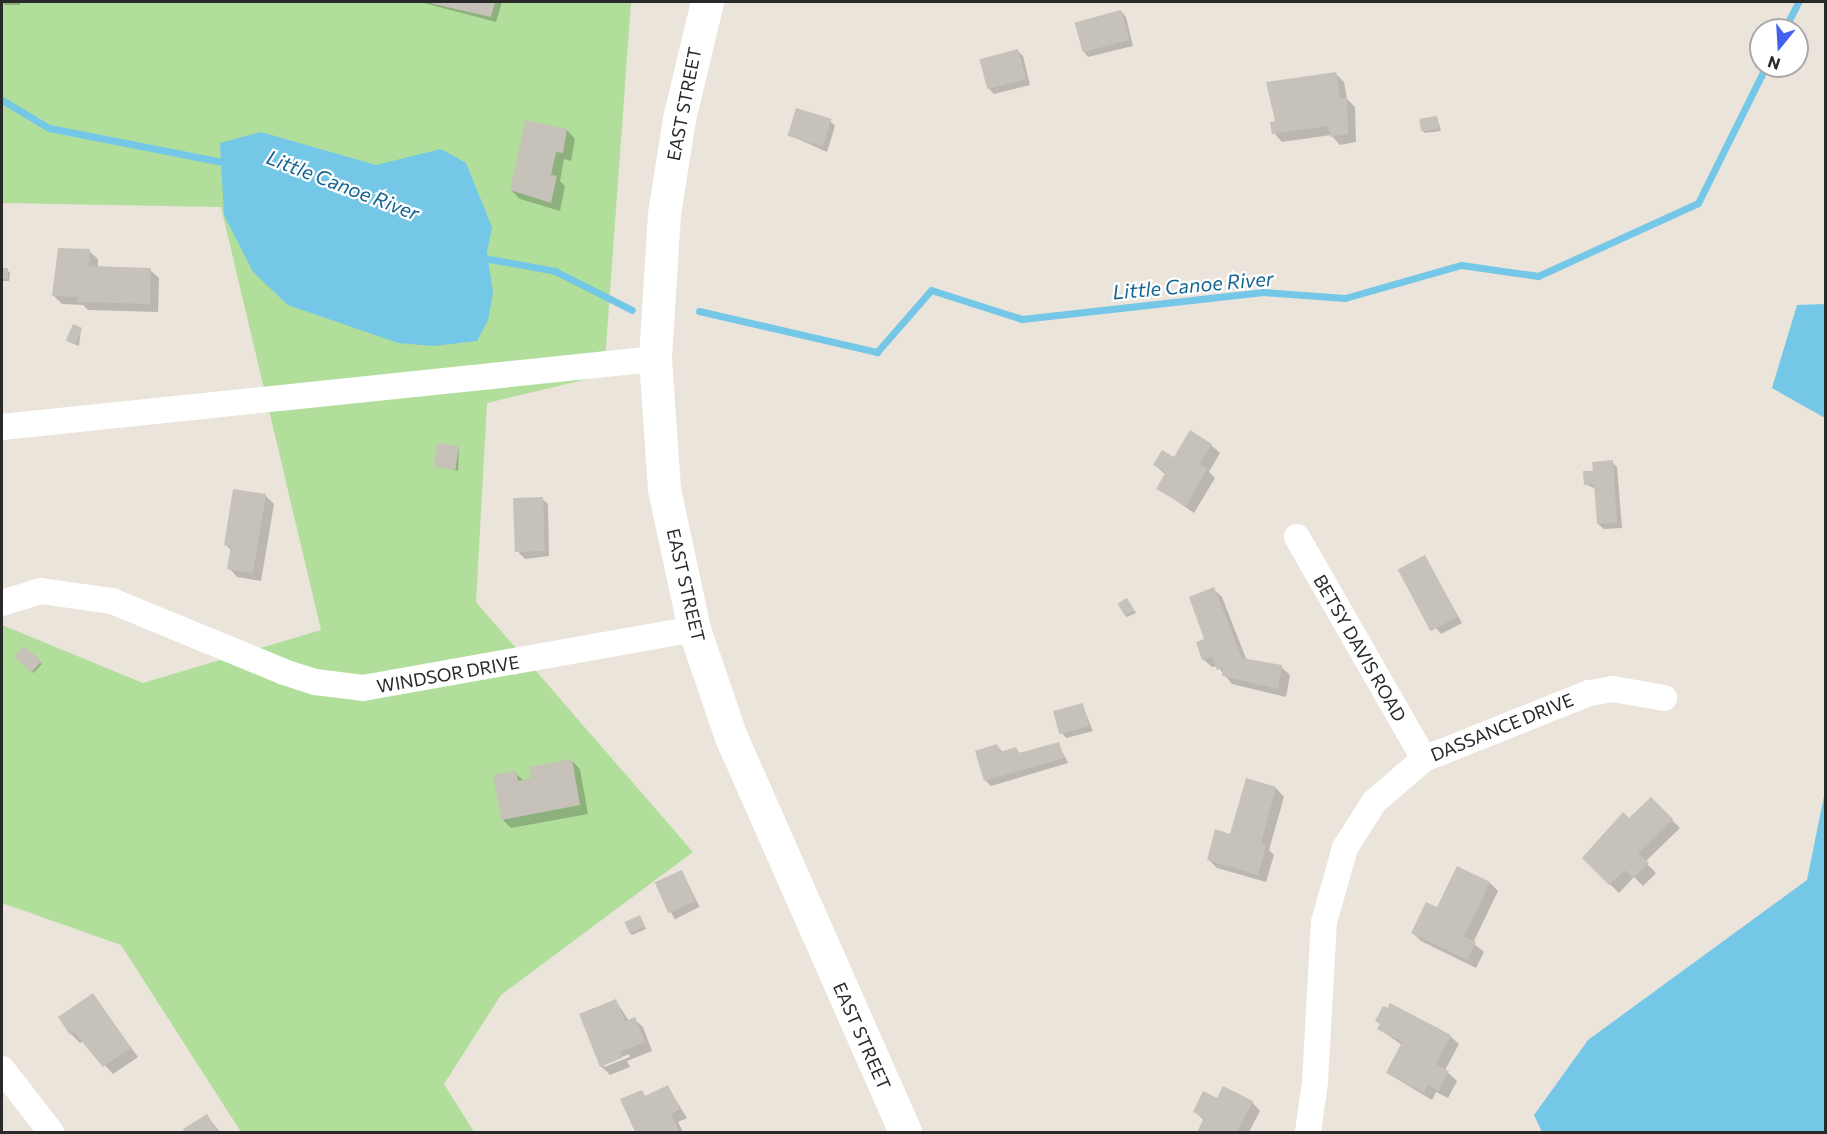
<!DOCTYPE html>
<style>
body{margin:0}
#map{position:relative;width:1827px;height:1134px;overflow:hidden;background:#eae4db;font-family:Commissioner,sans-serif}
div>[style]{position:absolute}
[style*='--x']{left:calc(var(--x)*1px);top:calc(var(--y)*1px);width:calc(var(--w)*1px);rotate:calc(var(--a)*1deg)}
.green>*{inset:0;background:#b1de9b}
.water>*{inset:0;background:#74c7e7}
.shadow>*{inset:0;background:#0003;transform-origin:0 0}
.stream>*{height:7px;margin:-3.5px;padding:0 3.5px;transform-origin:3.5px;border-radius:3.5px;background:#74c7e7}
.building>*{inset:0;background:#c6c2ba;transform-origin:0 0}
.street>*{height:26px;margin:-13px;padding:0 13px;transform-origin:13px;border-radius:13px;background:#fff}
.secondary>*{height:33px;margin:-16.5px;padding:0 16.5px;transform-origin:16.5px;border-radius:16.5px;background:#fff}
span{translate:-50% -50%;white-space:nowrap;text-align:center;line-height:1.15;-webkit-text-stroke:4.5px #fff;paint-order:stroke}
.street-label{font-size:18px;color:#292929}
.water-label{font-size:20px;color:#156591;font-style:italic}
.frame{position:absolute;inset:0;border:3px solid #292929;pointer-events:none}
.north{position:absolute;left:1749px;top:18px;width:60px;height:60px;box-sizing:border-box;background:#fff;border:2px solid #a9a9a9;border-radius:50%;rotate:198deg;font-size:16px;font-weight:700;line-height:24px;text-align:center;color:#292929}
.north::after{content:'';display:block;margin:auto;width:21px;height:27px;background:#4361ef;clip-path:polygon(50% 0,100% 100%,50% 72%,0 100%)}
</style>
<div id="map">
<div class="green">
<div style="clip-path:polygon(2px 2px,631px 2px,604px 375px,487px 403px,476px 602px,693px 852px,501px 995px,444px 1084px,474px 1132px,241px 1132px,121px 945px,2px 903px,2px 625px,143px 683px,321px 630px,221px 207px,2px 203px)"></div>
</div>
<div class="water">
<div style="clip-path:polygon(261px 132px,376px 165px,441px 149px,466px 163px,492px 227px,487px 252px,493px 293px,488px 320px,477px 341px,433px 346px,398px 343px,288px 305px,253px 272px,224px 215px,220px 143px)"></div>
<div style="clip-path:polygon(1825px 304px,1826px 304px,1825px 418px,1772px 388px,1797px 305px)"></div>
<div style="clip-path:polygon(1825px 791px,1825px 1132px,1542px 1132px,1534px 1115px,1588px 1040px,1807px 880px)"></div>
</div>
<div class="shadow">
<div style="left:4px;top:2px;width:16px;height:3px"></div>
<div style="clip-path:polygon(420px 2px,502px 2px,496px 22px)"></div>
<div style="clip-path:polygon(1121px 11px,1126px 17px,1133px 46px,1088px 57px,1083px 51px)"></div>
<div style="clip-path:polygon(1017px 50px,1023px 56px,1030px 85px,994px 94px,989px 89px)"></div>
<div style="clip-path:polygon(1336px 74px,1344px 82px,1347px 99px,1355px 107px,1356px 142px,1340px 145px,1331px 135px,1282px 142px,1274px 133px)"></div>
<div style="clip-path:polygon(1437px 117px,1441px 131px,1425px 133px,1423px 131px)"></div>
<div style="clip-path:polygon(830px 121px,835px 126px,827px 152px,789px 135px)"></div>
<div style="clip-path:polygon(567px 130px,575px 139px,571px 161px,564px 159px,560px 181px,565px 186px,560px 211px,520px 199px,511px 190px)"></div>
<div style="clip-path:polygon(89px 251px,98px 259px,98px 268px,150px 270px,159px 278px,158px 312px,88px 310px,83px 305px,62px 304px,54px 296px)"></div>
<div style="clip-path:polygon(2px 269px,10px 272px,9px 281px,2px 281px)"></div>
<div style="clip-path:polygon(81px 329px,79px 346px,71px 343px,69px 341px)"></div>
<div style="clip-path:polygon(1211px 445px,1220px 453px,1209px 472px,1215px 478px,1194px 513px,1158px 488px,1166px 475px,1155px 465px)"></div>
<div style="clip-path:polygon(459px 448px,458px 471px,436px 466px)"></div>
<div style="clip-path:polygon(1612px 462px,1617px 467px,1622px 528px,1604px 529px,1598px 524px,1596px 489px,1585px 484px,1594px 472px)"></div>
<div style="clip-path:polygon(265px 495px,274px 504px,261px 581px,237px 577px,229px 568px,232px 551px,225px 544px)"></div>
<div style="clip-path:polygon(542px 499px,548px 504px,549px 556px,525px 559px,519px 553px)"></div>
<div style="clip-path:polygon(1425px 557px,1462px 623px,1441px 634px,1421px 610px,1400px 571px)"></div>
<div style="clip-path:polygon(1213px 589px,1222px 597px,1247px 661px,1281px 667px,1290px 675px,1286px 697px,1232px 684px,1217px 666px,1212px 667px,1203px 659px)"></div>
<div style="clip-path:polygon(1129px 602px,1136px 613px,1127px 617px,1125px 615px)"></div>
<div style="left:24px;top:648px;width:24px;height:12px;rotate:42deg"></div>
<div style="clip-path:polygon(1082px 704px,1093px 731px,1066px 738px,1061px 732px)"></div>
<div style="clip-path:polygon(1058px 743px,1068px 763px,991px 786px,985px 780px,997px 746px,1003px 752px,1016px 749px,1021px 754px)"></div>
<div style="clip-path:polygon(571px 760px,580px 769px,588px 814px,511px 828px,503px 820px,515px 773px,524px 781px)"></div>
<div style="clip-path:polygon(1247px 780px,1276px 788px,1284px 797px,1269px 850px,1274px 855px,1266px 882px,1217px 868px,1208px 859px,1232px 836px)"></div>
<div style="clip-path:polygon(1651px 799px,1680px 828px,1645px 862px,1656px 873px,1643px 886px,1634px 877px,1619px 893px,1584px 858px,1623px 814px,1629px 820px)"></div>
<div style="left:682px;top:872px;width:39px;height:28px;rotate:63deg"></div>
<div style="clip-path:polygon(1490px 883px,1498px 891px,1473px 943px,1484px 952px,1476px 968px,1421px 941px,1413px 933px,1438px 909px)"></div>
<div style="clip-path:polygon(640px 917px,646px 929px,632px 935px,630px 933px)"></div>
<div style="clip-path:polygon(93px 995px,138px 1057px,113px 1074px,83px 1041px,80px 1043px,71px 1034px,60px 1018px)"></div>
<div style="clip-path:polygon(evenodd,616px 1001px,629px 1021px,634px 1019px,643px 1027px,652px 1051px,627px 1061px,630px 1067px,610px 1075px,601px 1066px,616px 1001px,629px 1054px,630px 1057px,604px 1067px,604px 1064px,629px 1054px)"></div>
<div style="clip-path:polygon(1379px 1029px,1450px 1036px,1459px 1044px,1445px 1070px,1457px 1081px,1448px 1098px,1436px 1092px,1432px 1100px,1387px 1073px,1402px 1045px)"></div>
<div style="clip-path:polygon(668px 1087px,687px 1118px,678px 1122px,683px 1132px,637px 1132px,622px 1100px,641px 1092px,646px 1096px)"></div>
<div style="clip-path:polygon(1217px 1100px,1252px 1102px,1260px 1111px,1249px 1132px,1199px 1132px,1205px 1121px,1195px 1112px)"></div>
<div style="clip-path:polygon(207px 1116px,220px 1132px,187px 1132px,185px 1129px)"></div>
</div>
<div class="stream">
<div style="--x:1784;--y:30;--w:31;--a:-63"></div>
<div style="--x:2;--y:100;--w:55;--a:30.8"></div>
<div style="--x:49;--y:128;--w:182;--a:11.1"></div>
<div style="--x:479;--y:257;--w:77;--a:10.4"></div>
<div style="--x:555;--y:271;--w:86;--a:26.9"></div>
<div style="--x:699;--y:311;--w:183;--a:13"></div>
<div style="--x:877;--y:352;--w:82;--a:-48.9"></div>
<div style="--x:931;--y:290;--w:96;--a:17.7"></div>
<div style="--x:1022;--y:319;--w:243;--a:-6.4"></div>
<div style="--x:1263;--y:292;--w:82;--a:4.2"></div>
<div style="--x:1345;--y:298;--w:121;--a:-15.9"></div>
<div style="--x:1461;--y:265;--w:78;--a:8.1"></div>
<div style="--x:1538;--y:276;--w:176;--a:-24.5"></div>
<div style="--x:1698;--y:203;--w:153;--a:-63.6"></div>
</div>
<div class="building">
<div style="clip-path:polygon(425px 2px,495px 2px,491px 17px)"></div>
<div style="left:1121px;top:10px;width:31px;height:48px;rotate:75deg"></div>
<div style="left:1018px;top:49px;width:31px;height:40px;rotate:75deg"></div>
<div style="clip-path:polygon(1336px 72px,1340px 98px,1347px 97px,1348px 134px,1330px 137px,1328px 126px,1272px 134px,1270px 122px,1275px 121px,1266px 82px)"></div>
<div style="left:796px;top:108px;width:37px;height:29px;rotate:17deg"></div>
<div style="left:1437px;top:116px;width:13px;height:18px;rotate:81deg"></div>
<div style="clip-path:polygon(525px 120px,567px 129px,563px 153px,556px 152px,551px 175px,557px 176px,551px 203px,510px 190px)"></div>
<div style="clip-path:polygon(58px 248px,90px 249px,89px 266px,151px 268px,150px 304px,78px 302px,78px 297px,52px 296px)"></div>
<div style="left:2px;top:268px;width:6px;height:11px"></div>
<div style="left:73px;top:324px;width:10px;height:18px;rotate:24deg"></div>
<div style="clip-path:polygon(1190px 430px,1212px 444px,1200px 464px,1207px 469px,1186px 506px,1156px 489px,1166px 472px,1153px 465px,1162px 450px,1174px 457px)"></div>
<div style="left:437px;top:443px;width:22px;height:24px;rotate:8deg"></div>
<div style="clip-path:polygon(1613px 460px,1617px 523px,1597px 524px,1594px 484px,1584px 485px,1583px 471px,1593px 471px,1592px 462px)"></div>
<div style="clip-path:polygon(233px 489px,266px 494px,253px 573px,227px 569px,231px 546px,224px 545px)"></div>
<div style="left:543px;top:497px;width:54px;height:30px;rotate:88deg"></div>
<div style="left:1425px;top:555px;width:70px;height:31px;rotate:62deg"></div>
<div style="clip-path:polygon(1214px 587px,1242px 658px,1282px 665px,1278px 689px,1222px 676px,1223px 667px,1217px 670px,1212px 657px,1202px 660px,1196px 642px,1204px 639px,1189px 597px)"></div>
<div style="left:1127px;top:598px;width:14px;height:11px;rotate:60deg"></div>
<div style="left:24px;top:646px;width:23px;height:15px;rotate:41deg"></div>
<div style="left:1083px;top:703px;width:24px;height:31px;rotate:75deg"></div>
<div style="clip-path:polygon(1059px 742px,1064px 758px,984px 781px,975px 751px,997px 744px,1000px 752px,1016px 747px,1019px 753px)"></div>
<div style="clip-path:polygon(572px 759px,580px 805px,501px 820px,493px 775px,516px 771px,518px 781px,531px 778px,529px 767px)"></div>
<div style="clip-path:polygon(1246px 778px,1276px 787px,1261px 843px,1266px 845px,1258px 875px,1207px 860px,1215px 829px,1230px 834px)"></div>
<div style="clip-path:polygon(1651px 797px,1673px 819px,1638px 853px,1649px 863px,1633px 878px,1625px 870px,1609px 885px,1582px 858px,1623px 812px,1629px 818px)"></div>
<div style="clip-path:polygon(1457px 866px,1490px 882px,1464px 937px,1476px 942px,1467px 960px,1411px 933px,1426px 902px,1437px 907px)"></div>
<div style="left:682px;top:870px;width:34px;height:30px;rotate:66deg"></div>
<div style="left:640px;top:915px;width:12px;height:17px;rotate:66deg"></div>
<div style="clip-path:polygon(93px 993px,131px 1048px,103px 1067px,74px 1032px,70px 1035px,58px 1017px)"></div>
<div style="clip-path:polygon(616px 999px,625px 1021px,635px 1017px,645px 1042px,620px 1052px,622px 1058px,600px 1067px,579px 1014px)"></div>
<div style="clip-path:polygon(1390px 1003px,1451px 1035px,1436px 1064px,1449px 1071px,1439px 1091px,1428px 1085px,1424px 1093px,1386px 1073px,1402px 1042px,1377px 1029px,1380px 1024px,1375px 1021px,1383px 1006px,1388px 1008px)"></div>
<div style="clip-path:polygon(668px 1085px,680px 1109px,671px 1114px,679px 1132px,635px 1132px,620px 1099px,642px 1090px,645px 1096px)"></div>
<div style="clip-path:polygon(1223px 1086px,1253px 1101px,1237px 1132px,1197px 1132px,1204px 1118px,1193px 1112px,1203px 1091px,1217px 1098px)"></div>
<div style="clip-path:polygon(207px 1114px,218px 1132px,185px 1132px,183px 1129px)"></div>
</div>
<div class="street">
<div style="--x:2;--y:427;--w:657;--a:-5.95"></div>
<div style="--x:1297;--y:537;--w:256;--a:60.2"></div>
<div style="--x:2;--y:603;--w:41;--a:-17.1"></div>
<div style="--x:41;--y:591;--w:72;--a:8"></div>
<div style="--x:112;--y:601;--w:186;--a:22.4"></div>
<div style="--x:284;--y:672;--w:33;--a:18"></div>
<div style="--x:315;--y:682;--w:48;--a:7.1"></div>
<div style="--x:363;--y:688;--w:336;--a:-10.1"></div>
<div style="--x:2;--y:1069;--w:80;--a:52.1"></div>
<div style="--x:1308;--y:1132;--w:50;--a:-82"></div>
<div style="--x:1315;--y:1082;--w:160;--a:-86.8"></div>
<div style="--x:1324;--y:922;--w:77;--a:-74.2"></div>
<div style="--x:1345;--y:848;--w:54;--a:-57.8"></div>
<div style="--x:1374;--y:802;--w:66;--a:-40.7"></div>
<div style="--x:1424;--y:759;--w:178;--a:-21.8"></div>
<div style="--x:1589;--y:693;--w:24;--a:-9"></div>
<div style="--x:1613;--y:689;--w:52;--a:10"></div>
</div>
<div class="secondary">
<div style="--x:707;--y:2;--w:120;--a:103.5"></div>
<div style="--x:679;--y:119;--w:96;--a:99"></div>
<div style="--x:664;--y:214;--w:145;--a:93.6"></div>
<div style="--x:655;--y:359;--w:130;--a:86"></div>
<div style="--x:664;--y:489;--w:143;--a:77.9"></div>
<div style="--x:694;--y:629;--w:114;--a:71.1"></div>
<div style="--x:731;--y:737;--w:432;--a:66.2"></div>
</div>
<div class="street-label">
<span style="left:684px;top:104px;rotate:-79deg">EAST STREET</span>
<span style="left:686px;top:585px;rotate:77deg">EAST STREET</span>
<span style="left:1360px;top:648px;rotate:60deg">BETSY DAVIS ROAD</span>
<span style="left:448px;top:674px;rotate:-10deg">WINDSOR DRIVE</span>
<span style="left:1502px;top:727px;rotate:-22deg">DASSANCE DRIVE</span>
<span style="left:862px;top:1036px;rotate:66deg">EAST STREET</span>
</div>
<div class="water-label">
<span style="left:343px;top:185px;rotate:21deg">Little Canoe River</span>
<span style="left:1193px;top:285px;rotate:-5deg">Little Canoe River</span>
</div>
<div class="frame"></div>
<div class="north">N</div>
</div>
